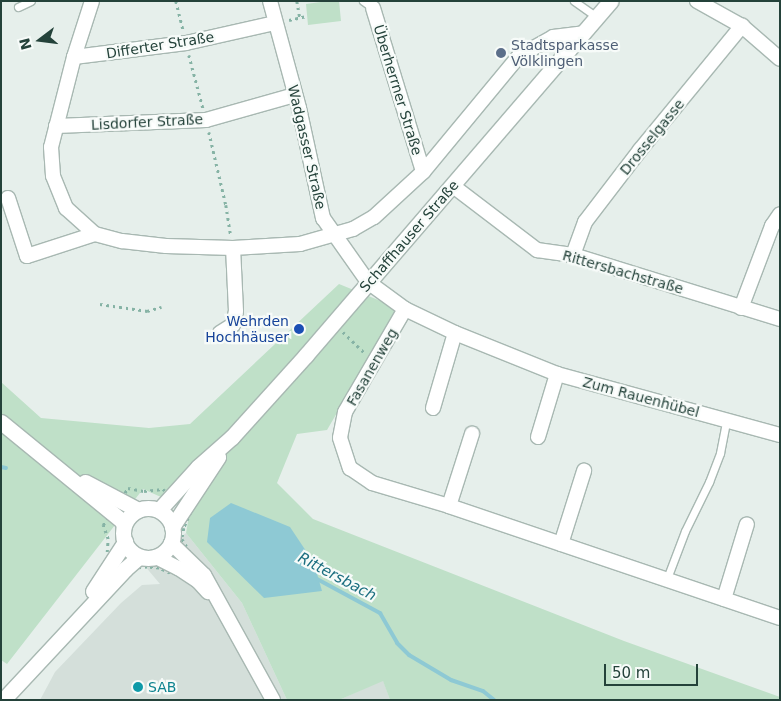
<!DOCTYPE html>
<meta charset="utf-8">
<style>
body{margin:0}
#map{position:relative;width:781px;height:701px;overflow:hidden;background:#e6efeb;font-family:"DejaVu Sans",sans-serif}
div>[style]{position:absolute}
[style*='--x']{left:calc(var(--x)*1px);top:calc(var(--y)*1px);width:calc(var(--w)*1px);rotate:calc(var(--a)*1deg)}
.built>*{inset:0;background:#d4dfda}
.green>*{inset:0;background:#bfe0c8}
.water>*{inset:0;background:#8ec9d4}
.stream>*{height:4px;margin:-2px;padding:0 2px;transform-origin:2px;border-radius:2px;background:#8ec9d4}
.path>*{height:2.5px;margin-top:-1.25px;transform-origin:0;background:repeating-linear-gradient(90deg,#86b3a5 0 2.5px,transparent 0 6.5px)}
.roads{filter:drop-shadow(1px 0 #a8b8b2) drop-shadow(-1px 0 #a8b8b2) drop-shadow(0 1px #a8b8b2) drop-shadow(0 -1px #a8b8b2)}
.lane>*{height:7px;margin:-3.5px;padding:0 3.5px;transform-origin:3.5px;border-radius:3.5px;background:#fff}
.street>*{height:14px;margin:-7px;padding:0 7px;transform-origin:7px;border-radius:7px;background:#fff}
.secondary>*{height:15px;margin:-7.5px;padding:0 7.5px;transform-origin:7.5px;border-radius:7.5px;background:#fff}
.secondary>.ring{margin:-7.5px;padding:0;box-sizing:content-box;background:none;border:15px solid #fff;border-radius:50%}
.dots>*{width:14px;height:14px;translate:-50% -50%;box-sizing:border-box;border:2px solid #f7fbf9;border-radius:50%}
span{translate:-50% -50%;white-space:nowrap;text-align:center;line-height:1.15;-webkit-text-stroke:4.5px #f7fbf9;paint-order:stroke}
.street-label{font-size:14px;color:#24423a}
.service-label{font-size:14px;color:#4e5e75}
.left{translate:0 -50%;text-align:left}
.transit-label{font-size:14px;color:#164399}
.right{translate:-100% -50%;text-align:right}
.culture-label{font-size:14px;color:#0d838f}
.water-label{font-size:15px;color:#1c6f80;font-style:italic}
.frame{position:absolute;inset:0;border:2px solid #24423a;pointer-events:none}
.north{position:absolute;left:15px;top:15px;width:50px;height:50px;-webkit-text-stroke:4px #f7fbf9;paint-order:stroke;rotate:255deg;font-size:14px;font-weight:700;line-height:20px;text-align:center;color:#24423a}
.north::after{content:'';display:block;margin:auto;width:18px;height:22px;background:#24423a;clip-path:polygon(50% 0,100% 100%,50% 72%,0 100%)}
.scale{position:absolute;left:604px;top:664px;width:94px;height:22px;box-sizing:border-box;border:2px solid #24423a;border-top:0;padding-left:6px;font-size:15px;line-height:18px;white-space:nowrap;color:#24423a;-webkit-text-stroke:4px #f7fbf9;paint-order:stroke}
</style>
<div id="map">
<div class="built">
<div style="clip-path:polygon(186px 533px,242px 603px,287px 700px,40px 700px,55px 672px,121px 603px,142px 585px,160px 584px,144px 565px)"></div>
<div style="clip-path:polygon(383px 680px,390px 700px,339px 700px)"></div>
</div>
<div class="green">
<div style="clip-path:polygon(328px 1px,339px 1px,341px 21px,308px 25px,306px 4px)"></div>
<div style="clip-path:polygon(339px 284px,398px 308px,327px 430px,297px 434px,277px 483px,313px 519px,624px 641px,780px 697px,780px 700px,390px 700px,383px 681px,339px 700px,287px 700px,242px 603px,186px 533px,190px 510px,143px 489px,7px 664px,1px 660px,1px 382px,41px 418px,149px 428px,190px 424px)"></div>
</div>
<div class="water">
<div style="clip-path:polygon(231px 503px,290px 527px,314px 563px,322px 591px,264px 598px,207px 542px,210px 518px)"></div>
</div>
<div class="stream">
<div style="--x:1;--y:467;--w:5;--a:11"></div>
<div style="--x:317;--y:579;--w:72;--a:28.4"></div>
<div style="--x:380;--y:613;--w:34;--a:60"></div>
<div style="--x:397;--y:643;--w:17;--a:45"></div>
<div style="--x:409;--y:655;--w:49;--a:30.8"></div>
<div style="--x:451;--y:680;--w:34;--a:19"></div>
<div style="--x:483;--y:691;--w:14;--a:39"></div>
</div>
<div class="path">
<div style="--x:176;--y:1;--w:30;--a:76"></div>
<div style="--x:297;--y:1;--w:17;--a:80"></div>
<div style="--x:289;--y:20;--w:18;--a:-13"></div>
<div style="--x:189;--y:55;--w:55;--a:75.2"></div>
<div style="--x:209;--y:132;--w:75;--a:76.9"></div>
<div style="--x:226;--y:205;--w:32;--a:81"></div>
<div style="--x:100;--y:304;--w:48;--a:8.5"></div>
<div style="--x:147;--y:311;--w:15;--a:-16"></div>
<div style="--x:343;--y:332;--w:32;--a:44"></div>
<div style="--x:128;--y:488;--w:16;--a:11"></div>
<div style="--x:144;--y:491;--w:19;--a:-6"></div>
<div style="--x:163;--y:489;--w:36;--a:39"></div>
<div style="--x:191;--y:512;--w:17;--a:114"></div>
<div style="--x:184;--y:528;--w:11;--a:100"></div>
<div style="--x:182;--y:539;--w:15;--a:58"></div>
<div style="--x:190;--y:552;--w:29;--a:134"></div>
<div style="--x:170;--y:573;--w:12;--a:-156"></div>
<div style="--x:159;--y:568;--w:12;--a:-175"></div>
<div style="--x:147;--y:567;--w:12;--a:175"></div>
<div style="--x:135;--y:568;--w:8;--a:140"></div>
<div style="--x:129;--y:573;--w:30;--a:-136"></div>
<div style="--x:107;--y:552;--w:13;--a:-86"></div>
<div style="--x:108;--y:539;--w:15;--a:-110"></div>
<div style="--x:103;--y:525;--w:45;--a:-56"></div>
</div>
<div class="roads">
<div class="lane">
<div style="--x:363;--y:1;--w:12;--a:35"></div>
<div style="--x:574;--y:1;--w:28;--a:35"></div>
<div style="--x:18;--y:7;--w:14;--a:-25"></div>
<div style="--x:666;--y:581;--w:53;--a:-69.2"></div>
<div style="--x:685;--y:531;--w:55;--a:-63.9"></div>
<div style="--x:709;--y:482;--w:31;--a:-69"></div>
<div style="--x:720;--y:453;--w:33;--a:-79"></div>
</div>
<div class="street">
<div style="--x:92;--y:1;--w:59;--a:107.8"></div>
<div style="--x:74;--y:57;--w:93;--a:104.3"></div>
<div style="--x:51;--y:147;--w:29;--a:86"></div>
<div style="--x:53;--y:176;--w:35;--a:68"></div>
<div style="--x:66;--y:208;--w:39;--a:42"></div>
<div style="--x:95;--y:234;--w:28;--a:15"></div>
<div style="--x:122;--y:241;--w:44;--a:6.5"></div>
<div style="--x:166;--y:246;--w:67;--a:1.7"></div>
<div style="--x:233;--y:248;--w:67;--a:-3.4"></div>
<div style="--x:300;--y:244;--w:55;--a:-15.8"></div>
<div style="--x:353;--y:229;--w:24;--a:-30"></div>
<div style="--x:374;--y:217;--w:67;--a:-42.6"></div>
<div style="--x:423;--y:172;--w:151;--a:-50.4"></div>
<div style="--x:519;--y:56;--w:39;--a:-29"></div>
<div style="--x:553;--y:37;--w:31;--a:-7"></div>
<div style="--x:270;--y:1;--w:111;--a:74.8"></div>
<div style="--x:299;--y:108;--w:113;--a:77.7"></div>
<div style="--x:323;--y:218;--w:78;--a:54.9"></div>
<div style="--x:368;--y:282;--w:46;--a:36.1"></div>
<div style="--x:405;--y:309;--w:55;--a:25.6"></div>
<div style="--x:455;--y:333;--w:110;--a:21.9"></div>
<div style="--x:557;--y:374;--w:231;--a:15.3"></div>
<div style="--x:697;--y:1;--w:51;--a:29.1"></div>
<div style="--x:742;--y:26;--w:50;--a:41"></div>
<div style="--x:373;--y:8;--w:171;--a:73"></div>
<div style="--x:74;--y:57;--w:113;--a:-7.1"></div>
<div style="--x:186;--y:43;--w:91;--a:-12.7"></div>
<div style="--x:56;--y:126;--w:150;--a:-2.3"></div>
<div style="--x:206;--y:120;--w:92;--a:-15.7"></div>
<div style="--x:453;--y:186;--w:106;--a:37.3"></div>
<div style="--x:537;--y:250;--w:36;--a:8"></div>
<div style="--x:573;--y:255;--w:217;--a:17.2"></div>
<div style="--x:8;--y:198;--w:61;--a:71.9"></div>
<div style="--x:27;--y:256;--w:71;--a:-17.9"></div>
<div style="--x:573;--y:255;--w:35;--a:-70"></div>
<div style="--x:585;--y:222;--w:91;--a:-52.6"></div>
<div style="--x:640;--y:150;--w:161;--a:-50.6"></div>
<div style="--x:741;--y:308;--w:88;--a:-69.3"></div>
<div style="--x:772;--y:226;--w:14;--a:-56"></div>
<div style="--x:405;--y:309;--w:119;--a:120.2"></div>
<div style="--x:345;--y:412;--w:26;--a:101"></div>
<div style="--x:340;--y:438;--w:32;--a:72"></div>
<div style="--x:350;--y:468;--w:27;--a:34"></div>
<div style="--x:372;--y:483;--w:80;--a:16.6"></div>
<div style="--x:449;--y:506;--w:349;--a:18.7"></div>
<div style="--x:220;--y:333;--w:15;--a:-32"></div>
<div style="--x:233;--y:325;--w:14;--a:-78"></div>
<div style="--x:236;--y:311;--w:63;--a:-92.7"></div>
<div style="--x:433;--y:408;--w:78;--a:-73.7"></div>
<div style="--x:538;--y:437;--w:66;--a:-73.2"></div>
<div style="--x:449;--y:506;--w:76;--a:-72.3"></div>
<div style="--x:171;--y:543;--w:46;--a:44.1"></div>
<div style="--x:204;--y:575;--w:143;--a:61.1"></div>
<div style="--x:561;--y:544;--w:77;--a:-72.5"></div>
<div style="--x:156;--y:557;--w:25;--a:27"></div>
<div style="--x:178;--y:568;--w:24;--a:33"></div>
<div style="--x:198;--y:581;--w:15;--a:48"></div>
<div style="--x:724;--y:599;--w:78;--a:-73"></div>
</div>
<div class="secondary">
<div style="--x:1;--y:422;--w:156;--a:39.3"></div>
<div style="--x:122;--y:521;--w:4;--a:63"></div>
<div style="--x:85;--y:482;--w:60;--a:27.8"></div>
<div class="ring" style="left:123px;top:508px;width:35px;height:35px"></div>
<div style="--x:159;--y:510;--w:58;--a:-47.8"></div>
<div style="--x:198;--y:467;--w:45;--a:-41.4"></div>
<div style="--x:232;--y:437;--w:110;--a:-47.9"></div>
<div style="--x:306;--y:355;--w:467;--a:-49.3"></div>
<div style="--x:172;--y:527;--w:84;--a:-56.7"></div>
<div style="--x:93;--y:591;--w:59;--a:-56.9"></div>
<div style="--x:3;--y:700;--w:179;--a:-47"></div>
<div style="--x:125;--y:569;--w:18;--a:-41"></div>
</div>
</div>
<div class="dots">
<div style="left:501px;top:53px;background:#5c6f8a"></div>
<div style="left:299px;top:329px;background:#1a4fb4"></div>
<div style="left:138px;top:687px;background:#0f9aa8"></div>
</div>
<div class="street-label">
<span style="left:160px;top:45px;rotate:-9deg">Differter Straße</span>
<span style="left:398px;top:90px;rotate:73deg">Überherrner Straße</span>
<span style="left:147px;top:122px;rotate:-3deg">Lisdorfer Straße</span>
<span style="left:652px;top:137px;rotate:-51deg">Drosselgasse</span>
<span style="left:307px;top:147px;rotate:77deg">Wadgasser Straße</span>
<span style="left:409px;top:236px;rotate:-49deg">Schaffhauser Straße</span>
<span style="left:623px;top:272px;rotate:16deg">Rittersbachstraße</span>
<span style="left:372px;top:367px;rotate:-60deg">Fasanenweg</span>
<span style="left:641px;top:397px;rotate:15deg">Zum Rauenhübel</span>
</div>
<div class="service-label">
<span class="left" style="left:511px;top:53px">Stadtsparkasse<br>Völklingen</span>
</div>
<div class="transit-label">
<span class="right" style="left:289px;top:329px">Wehrden<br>Hochhäuser</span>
</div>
<div class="culture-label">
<span class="left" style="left:148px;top:687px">SAB</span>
</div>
<div class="water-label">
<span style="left:337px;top:577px;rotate:28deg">Rittersbach</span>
</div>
<div class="frame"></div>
<div class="north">N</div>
<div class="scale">50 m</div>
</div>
